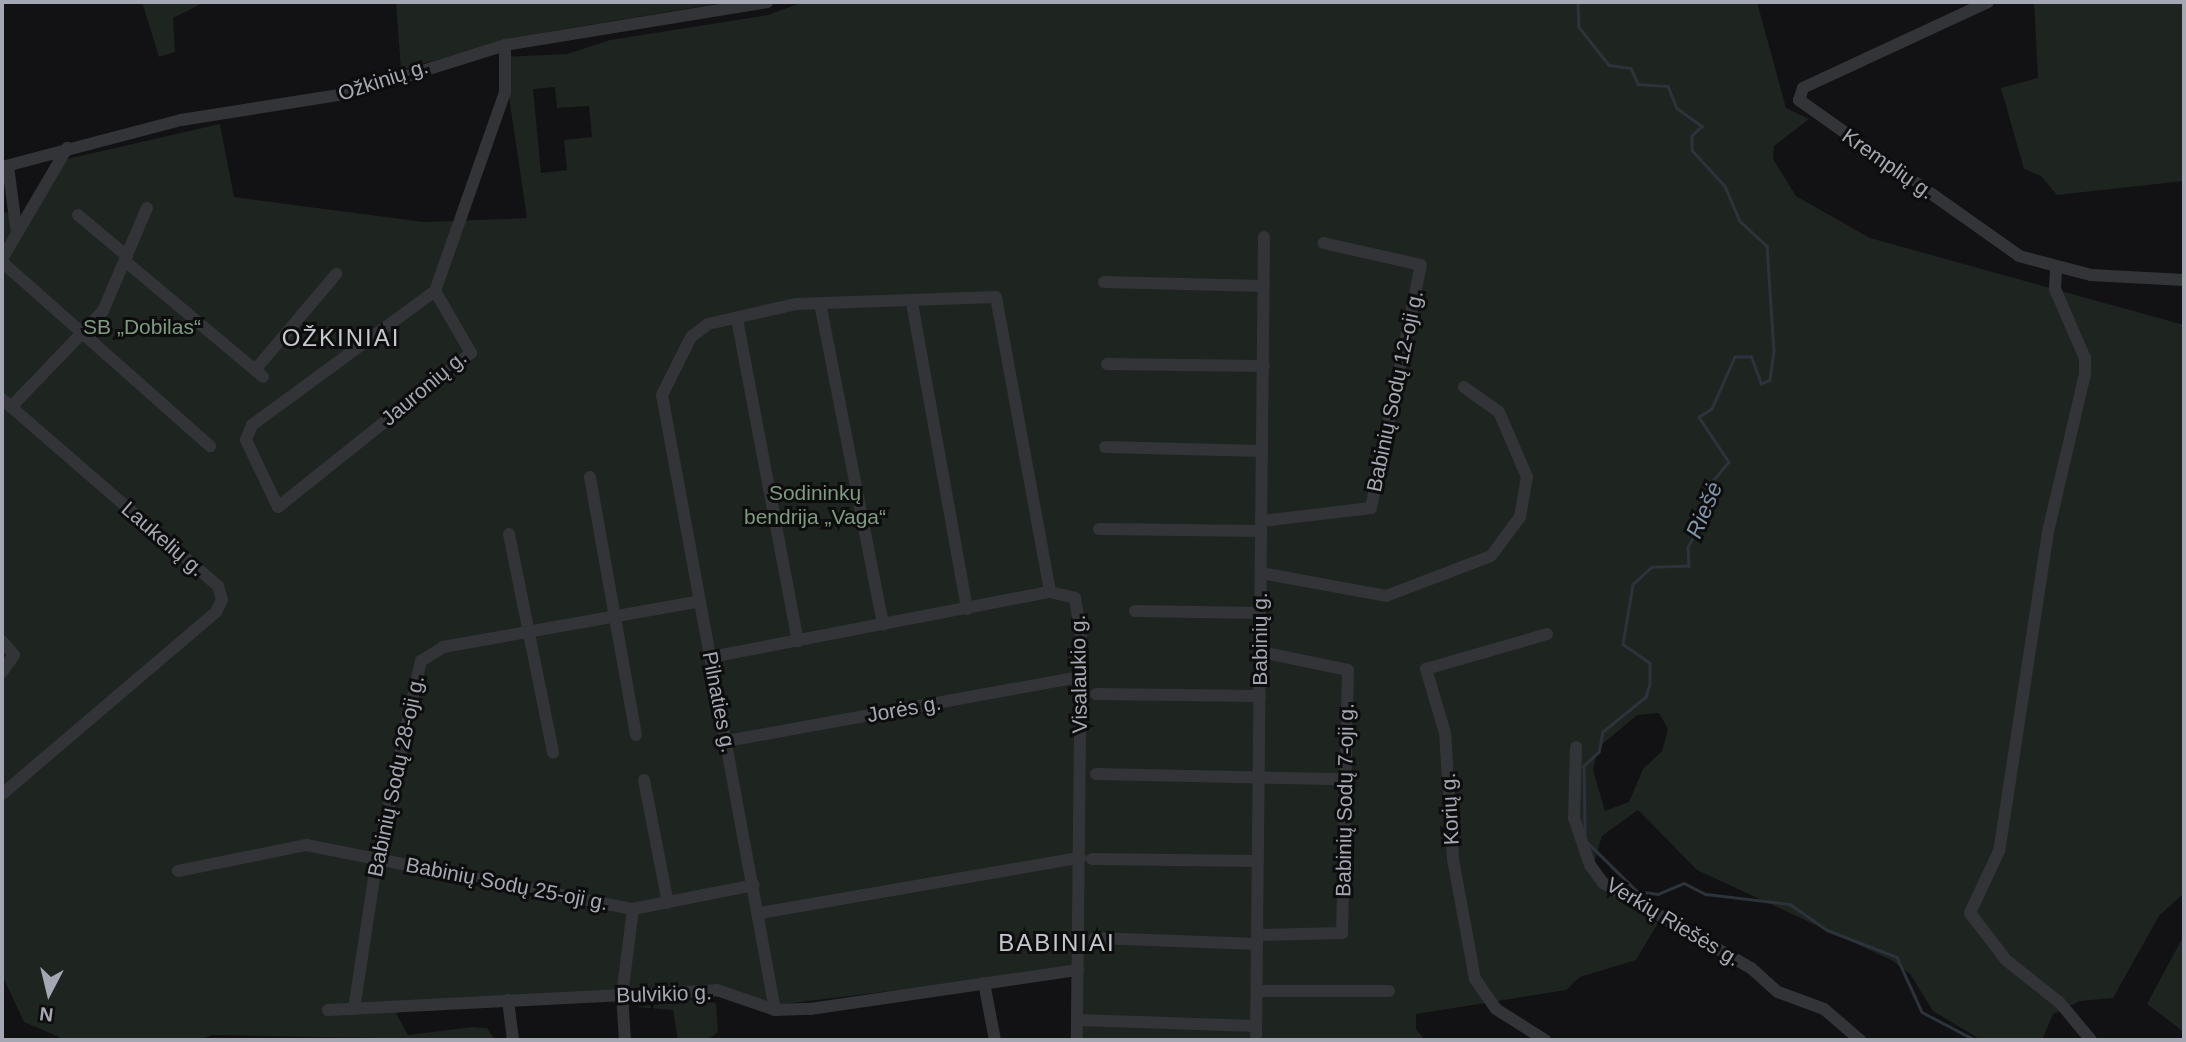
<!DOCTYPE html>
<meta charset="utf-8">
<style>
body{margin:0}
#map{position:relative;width:2186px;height:1042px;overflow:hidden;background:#121113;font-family:Arial,sans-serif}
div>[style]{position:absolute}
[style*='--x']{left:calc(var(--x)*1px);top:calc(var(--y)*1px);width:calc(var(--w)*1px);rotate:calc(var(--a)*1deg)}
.green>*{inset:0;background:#1e241f}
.stream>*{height:2.5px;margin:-1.25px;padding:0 1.25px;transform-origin:1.25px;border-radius:1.25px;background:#2d333a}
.minor>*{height:12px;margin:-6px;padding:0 6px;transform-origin:6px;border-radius:6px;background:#333437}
span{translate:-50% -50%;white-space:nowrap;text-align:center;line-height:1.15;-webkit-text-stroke:6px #0d0d0e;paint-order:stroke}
.street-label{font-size:21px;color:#a5a8b2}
.park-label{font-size:21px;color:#7e9a80}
.water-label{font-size:23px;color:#7f94a9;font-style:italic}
.quarter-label{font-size:24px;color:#c5c7ce;letter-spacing:2px}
.frame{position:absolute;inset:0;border:4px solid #a5a8b2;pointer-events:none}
.north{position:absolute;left:14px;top:958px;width:70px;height:70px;-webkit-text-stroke:5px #0d0d0e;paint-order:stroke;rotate:187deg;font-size:19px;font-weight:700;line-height:28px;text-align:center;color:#a5a8b2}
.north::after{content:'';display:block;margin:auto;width:24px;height:32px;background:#a5a8b2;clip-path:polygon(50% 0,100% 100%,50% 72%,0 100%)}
</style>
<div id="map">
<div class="green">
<div style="clip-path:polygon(142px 2px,205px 2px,173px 18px,175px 52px,159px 57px)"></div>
<div style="clip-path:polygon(396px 2px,727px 2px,517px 37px,401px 70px)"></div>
<div style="clip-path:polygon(evenodd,803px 2px,1757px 2px,1786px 108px,1809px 119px,1774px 146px,1773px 159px,1796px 196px,1870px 238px,2184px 325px,2184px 893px,2159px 916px,2113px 998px,2080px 1001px,2053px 1014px,2042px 1040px,1981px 1040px,1933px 1011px,1910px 974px,1891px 960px,1697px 870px,1638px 810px,1602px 836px,1593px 866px,1601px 886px,1658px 923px,1636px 960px,1580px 977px,1566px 990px,1416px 1014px,1416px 1029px,1425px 1040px,1081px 1040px,1081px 967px,769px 1006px,715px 987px,422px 1004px,396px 1013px,408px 1035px,473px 1027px,487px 1028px,495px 1040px,212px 1035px,199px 1040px,66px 1040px,24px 1022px,2px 975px,2px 213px,12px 211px,13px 226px,67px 159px,220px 124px,234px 197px,424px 222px,527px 218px,503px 57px,567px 54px,610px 40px,768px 15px,803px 2px,555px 87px,557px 108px,589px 106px,592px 137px,564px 140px,567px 170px,541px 173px,533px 89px,555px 87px,803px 2px,1659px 713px,1668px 729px,1662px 751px,1643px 769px,1629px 802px,1605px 811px,1593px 770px,1598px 748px,1637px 715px,1659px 713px)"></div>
<div style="clip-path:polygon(2034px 2px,2184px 2px,2184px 181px,2057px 195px,2041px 176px,2024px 169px,2001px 88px,2038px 78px)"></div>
<div style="clip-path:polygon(2184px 935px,2184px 1032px,2147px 1004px)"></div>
<div style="clip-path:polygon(707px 997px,716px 1004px,718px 1032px,707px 1040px,678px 1040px,673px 1010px,636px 1007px)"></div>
</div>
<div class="stream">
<div style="--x:1578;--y:2;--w:25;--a:88"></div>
<div style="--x:1579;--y:27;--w:48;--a:51.7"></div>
<div style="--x:1609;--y:65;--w:22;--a:8"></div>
<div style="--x:1631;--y:68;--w:17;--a:66"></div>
<div style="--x:1638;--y:84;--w:30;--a:4"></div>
<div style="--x:1668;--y:86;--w:24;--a:68"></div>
<div style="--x:1677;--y:108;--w:31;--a:36"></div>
<div style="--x:1702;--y:126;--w:14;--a:135"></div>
<div style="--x:1692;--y:136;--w:14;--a:90"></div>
<div style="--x:1692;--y:150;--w:49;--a:47.5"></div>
<div style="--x:1725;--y:186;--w:38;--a:67"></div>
<div style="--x:1740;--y:221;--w:37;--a:43"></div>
<div style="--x:1767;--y:246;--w:105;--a:86.2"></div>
<div style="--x:1774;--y:351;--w:29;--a:98"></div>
<div style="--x:1770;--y:380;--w:10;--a:156"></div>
<div style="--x:1761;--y:384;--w:29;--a:-110"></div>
<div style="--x:1751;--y:357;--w:16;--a:180"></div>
<div style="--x:1735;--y:357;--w:57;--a:113.9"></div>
<div style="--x:1712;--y:409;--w:15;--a:148"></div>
<div style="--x:1699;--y:417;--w:54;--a:56.3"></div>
<div style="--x:1729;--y:462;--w:30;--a:130"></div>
<div style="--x:1710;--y:485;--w:39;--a:102"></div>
<div style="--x:1702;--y:523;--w:28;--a:120"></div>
<div style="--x:1688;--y:547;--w:19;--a:87"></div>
<div style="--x:1689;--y:566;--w:37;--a:178"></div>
<div style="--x:1652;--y:567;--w:26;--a:137"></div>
<div style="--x:1633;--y:585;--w:60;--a:99.6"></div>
<div style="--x:1623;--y:644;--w:33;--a:35"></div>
<div style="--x:1650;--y:663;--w:21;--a:90"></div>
<div style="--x:1650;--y:684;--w:14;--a:107"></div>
<div style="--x:1646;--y:697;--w:55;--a:140.9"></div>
<div style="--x:1603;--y:732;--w:20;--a:101"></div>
<div style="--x:1599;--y:752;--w:21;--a:137"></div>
<div style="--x:1584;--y:766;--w:67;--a:89.1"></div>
<div style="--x:1588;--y:843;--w:69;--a:44.4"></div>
<div style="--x:1637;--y:891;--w:21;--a:8"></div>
<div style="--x:1658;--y:894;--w:28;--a:-23"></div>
<div style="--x:1684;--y:883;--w:25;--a:27"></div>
<div style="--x:1706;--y:894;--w:85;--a:6.8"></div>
<div style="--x:1790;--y:904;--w:45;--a:35.1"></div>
<div style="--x:1827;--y:930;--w:75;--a:21.1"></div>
<div style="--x:1897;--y:957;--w:60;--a:65.6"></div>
<div style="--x:1922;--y:1012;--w:60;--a:27.8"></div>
</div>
<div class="minor">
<div style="--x:1988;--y:2;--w:204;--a:155.1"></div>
<div style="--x:1803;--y:88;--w:13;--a:108"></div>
<div style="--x:1799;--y:100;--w:270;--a:35.3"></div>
<div style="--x:2019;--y:256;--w:74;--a:14.8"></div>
<div style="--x:2091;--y:275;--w:93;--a:3.1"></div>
<div style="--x:8;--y:166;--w:62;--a:82.5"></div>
<div style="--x:2;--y:167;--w:185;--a:-14.7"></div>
<div style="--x:181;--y:120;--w:173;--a:-9"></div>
<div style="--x:352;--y:93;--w:160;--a:-17.4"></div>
<div style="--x:505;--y:45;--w:266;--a:-9.3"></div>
<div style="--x:78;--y:215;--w:64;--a:39.9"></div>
<div style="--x:2;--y:259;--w:129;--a:-59.6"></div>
<div style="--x:125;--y:261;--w:180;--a:40"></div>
<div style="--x:2;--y:262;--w:278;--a:41.5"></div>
<div style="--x:2056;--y:270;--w:19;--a:93"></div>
<div style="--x:2055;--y:289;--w:75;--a:66.5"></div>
<div style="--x:2085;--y:358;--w:16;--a:90"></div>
<div style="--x:2085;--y:374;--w:162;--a:103.2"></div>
<div style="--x:2048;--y:532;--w:323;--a:98.7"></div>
<div style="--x:1999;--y:851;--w:68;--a:115.1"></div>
<div style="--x:1970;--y:913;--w:59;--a:52.5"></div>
<div style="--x:2006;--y:960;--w:69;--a:38.5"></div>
<div style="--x:2060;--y:1003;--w:48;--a:50"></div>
<div style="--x:1104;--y:282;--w:160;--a:1.4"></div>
<div style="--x:435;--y:291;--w:227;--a:143.8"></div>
<div style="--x:252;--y:425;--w:16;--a:112"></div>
<div style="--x:246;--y:440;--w:74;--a:64.5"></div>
<div style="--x:278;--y:507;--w:247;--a:-38.6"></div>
<div style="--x:471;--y:353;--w:72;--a:-120.1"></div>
<div style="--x:435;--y:291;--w:211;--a:-70.6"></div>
<div style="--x:505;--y:92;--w:47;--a:-90"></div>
<div style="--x:820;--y:303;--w:328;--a:78.9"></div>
<div style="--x:912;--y:303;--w:311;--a:79.8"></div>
<div style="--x:737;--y:319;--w:328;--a:79.3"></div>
<div style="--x:1107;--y:364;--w:157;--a:0.7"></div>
<div style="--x:255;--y:370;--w:126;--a:-49.8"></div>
<div style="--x:2;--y:399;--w:286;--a:40.9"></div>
<div style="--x:218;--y:586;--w:15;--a:74"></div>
<div style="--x:222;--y:600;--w:13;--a:117"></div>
<div style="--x:216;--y:612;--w:281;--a:139.6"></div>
<div style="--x:11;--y:407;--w:133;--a:-46.2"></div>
<div style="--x:103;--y:311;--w:112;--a:-66.9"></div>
<div style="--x:1105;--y:447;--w:156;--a:1.5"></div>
<div style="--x:590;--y:477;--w:262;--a:79.9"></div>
<div style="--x:1261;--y:521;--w:111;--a:-6.7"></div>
<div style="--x:1371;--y:508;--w:248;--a:-78.4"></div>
<div style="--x:1421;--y:265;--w:100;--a:-167.3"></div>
<div style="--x:1099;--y:529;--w:162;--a:0.7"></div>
<div style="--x:509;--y:534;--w:223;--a:78.6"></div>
<div style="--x:1261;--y:573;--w:127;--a:10.4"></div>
<div style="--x:1386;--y:596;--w:112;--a:-20.9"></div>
<div style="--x:1491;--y:556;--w:49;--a:-53.4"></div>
<div style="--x:1520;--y:517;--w:41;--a:-80.1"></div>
<div style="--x:1527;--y:477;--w:71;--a:-113.3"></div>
<div style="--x:1499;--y:412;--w:43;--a:-144.5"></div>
<div style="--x:1135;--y:611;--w:125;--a:0.9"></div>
<div style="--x:2;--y:641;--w:18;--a:49"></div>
<div style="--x:14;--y:655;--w:21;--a:125"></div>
<div style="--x:711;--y:657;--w:345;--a:-10.9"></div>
<div style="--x:1050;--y:592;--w:26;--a:13"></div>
<div style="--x:1075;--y:598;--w:37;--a:81"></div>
<div style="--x:1081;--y:635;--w:405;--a:90.6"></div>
<div style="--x:1096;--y:694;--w:164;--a:0.7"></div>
<div style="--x:727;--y:741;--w:359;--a:-10.3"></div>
<div style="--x:1576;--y:747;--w:71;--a:91.6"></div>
<div style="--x:1574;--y:818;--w:50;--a:71.2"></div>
<div style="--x:1590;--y:865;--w:22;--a:54"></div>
<div style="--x:1603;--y:883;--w:171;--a:29.9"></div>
<div style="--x:1751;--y:968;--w:36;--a:42"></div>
<div style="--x:1778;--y:992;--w:49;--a:20.3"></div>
<div style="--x:1824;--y:1009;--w:48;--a:40.7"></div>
<div style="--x:1096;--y:774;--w:249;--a:1.2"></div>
<div style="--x:644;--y:780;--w:125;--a:79"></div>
<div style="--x:1092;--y:859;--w:166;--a:0.7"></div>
<div style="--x:178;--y:871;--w:131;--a:-11.5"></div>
<div style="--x:306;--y:845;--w:333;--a:11.1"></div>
<div style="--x:633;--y:909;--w:123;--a:-11.2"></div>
<div style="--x:760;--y:913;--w:325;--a:-9.8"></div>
<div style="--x:1257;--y:935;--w:85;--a:-1.3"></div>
<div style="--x:1342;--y:933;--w:263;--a:-88.7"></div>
<div style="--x:1348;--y:670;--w:89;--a:-168.3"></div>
<div style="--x:1095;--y:938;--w:162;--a:2.1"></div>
<div style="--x:984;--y:983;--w:58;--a:79.1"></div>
<div style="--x:1257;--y:991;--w:132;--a:0"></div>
<div style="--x:508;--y:1000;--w:40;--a:82.9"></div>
<div style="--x:354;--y:1009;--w:152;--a:-81.3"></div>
<div style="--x:377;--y:859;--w:203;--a:-77.5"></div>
<div style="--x:421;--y:661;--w:26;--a:-32"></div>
<div style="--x:443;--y:647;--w:261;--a:-10.1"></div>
<div style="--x:328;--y:1010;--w:390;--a:-2.9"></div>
<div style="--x:717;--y:990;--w:61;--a:19"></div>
<div style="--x:775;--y:1010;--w:35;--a:-2"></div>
<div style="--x:810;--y:1009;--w:271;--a:-8.3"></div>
<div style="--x:775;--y:1010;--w:625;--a:-100.41"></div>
<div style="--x:662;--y:395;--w:65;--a:-63.4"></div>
<div style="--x:691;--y:337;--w:21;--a:-37"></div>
<div style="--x:708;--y:324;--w:90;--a:-12.8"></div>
<div style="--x:796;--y:304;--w:200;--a:-2"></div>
<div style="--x:996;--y:297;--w:300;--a:79.6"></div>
<div style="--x:1078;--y:1020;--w:178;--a:1.9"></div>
<div style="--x:625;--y:1040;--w:45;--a:-93.8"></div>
<div style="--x:622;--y:995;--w:87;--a:-82.7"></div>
<div style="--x:1256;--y:1040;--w:803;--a:-89.43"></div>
<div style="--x:1545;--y:1040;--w:58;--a:-147.7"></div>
<div style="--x:1496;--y:1009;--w:37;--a:-125"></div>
<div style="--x:1475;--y:979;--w:122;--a:-100.4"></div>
<div style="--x:1453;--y:859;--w:126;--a:-93.6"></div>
<div style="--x:1445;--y:733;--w:67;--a:-106.5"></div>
<div style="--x:1426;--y:669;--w:126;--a:-16.1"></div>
</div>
<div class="street-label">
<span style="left:383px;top:80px;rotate:-18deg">Ožkinių g.</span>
<span style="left:1888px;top:164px;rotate:35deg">Kremplių g.</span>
<span style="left:424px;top:388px;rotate:-40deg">Jauronių g.</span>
<span style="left:1395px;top:391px;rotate:-78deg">Babinių Sodų 12-oji g.</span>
<span style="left:163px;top:539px;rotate:41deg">Laukelių g.</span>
<span style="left:1260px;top:639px;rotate:-90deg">Babinių g.</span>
<span style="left:1079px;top:674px;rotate:-91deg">Visalaukio g.</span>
<span style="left:719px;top:702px;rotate:79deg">Pilnaties g.</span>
<span style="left:904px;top:709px;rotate:-10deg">Jorės g.</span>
<span style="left:396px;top:776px;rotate:-78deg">Babinių Sodų 28-oji g.</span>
<span style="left:1345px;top:800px;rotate:-89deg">Babinių Sodų 7-oji g.</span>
<span style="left:1450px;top:809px;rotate:-93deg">Korių g.</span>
<span style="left:507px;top:884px;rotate:11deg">Babinių Sodų 25-oji g.</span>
<span style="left:1673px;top:922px;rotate:31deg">Verkių Riešės g.</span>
<span style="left:664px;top:994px;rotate:-2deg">Bulvikio g.</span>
</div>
<div class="park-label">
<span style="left:142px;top:327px">SB „Dobilas“</span>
<span style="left:815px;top:505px">Sodininkų<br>bendrija „Vaga“</span>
</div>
<div class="water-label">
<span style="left:1704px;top:510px;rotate:-67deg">Riešė</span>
</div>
<div class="quarter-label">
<span style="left:341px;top:338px">OŽKINIAI</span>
<span style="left:1057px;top:943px">BABINIAI</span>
</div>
<div class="frame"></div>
<div class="north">N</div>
</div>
